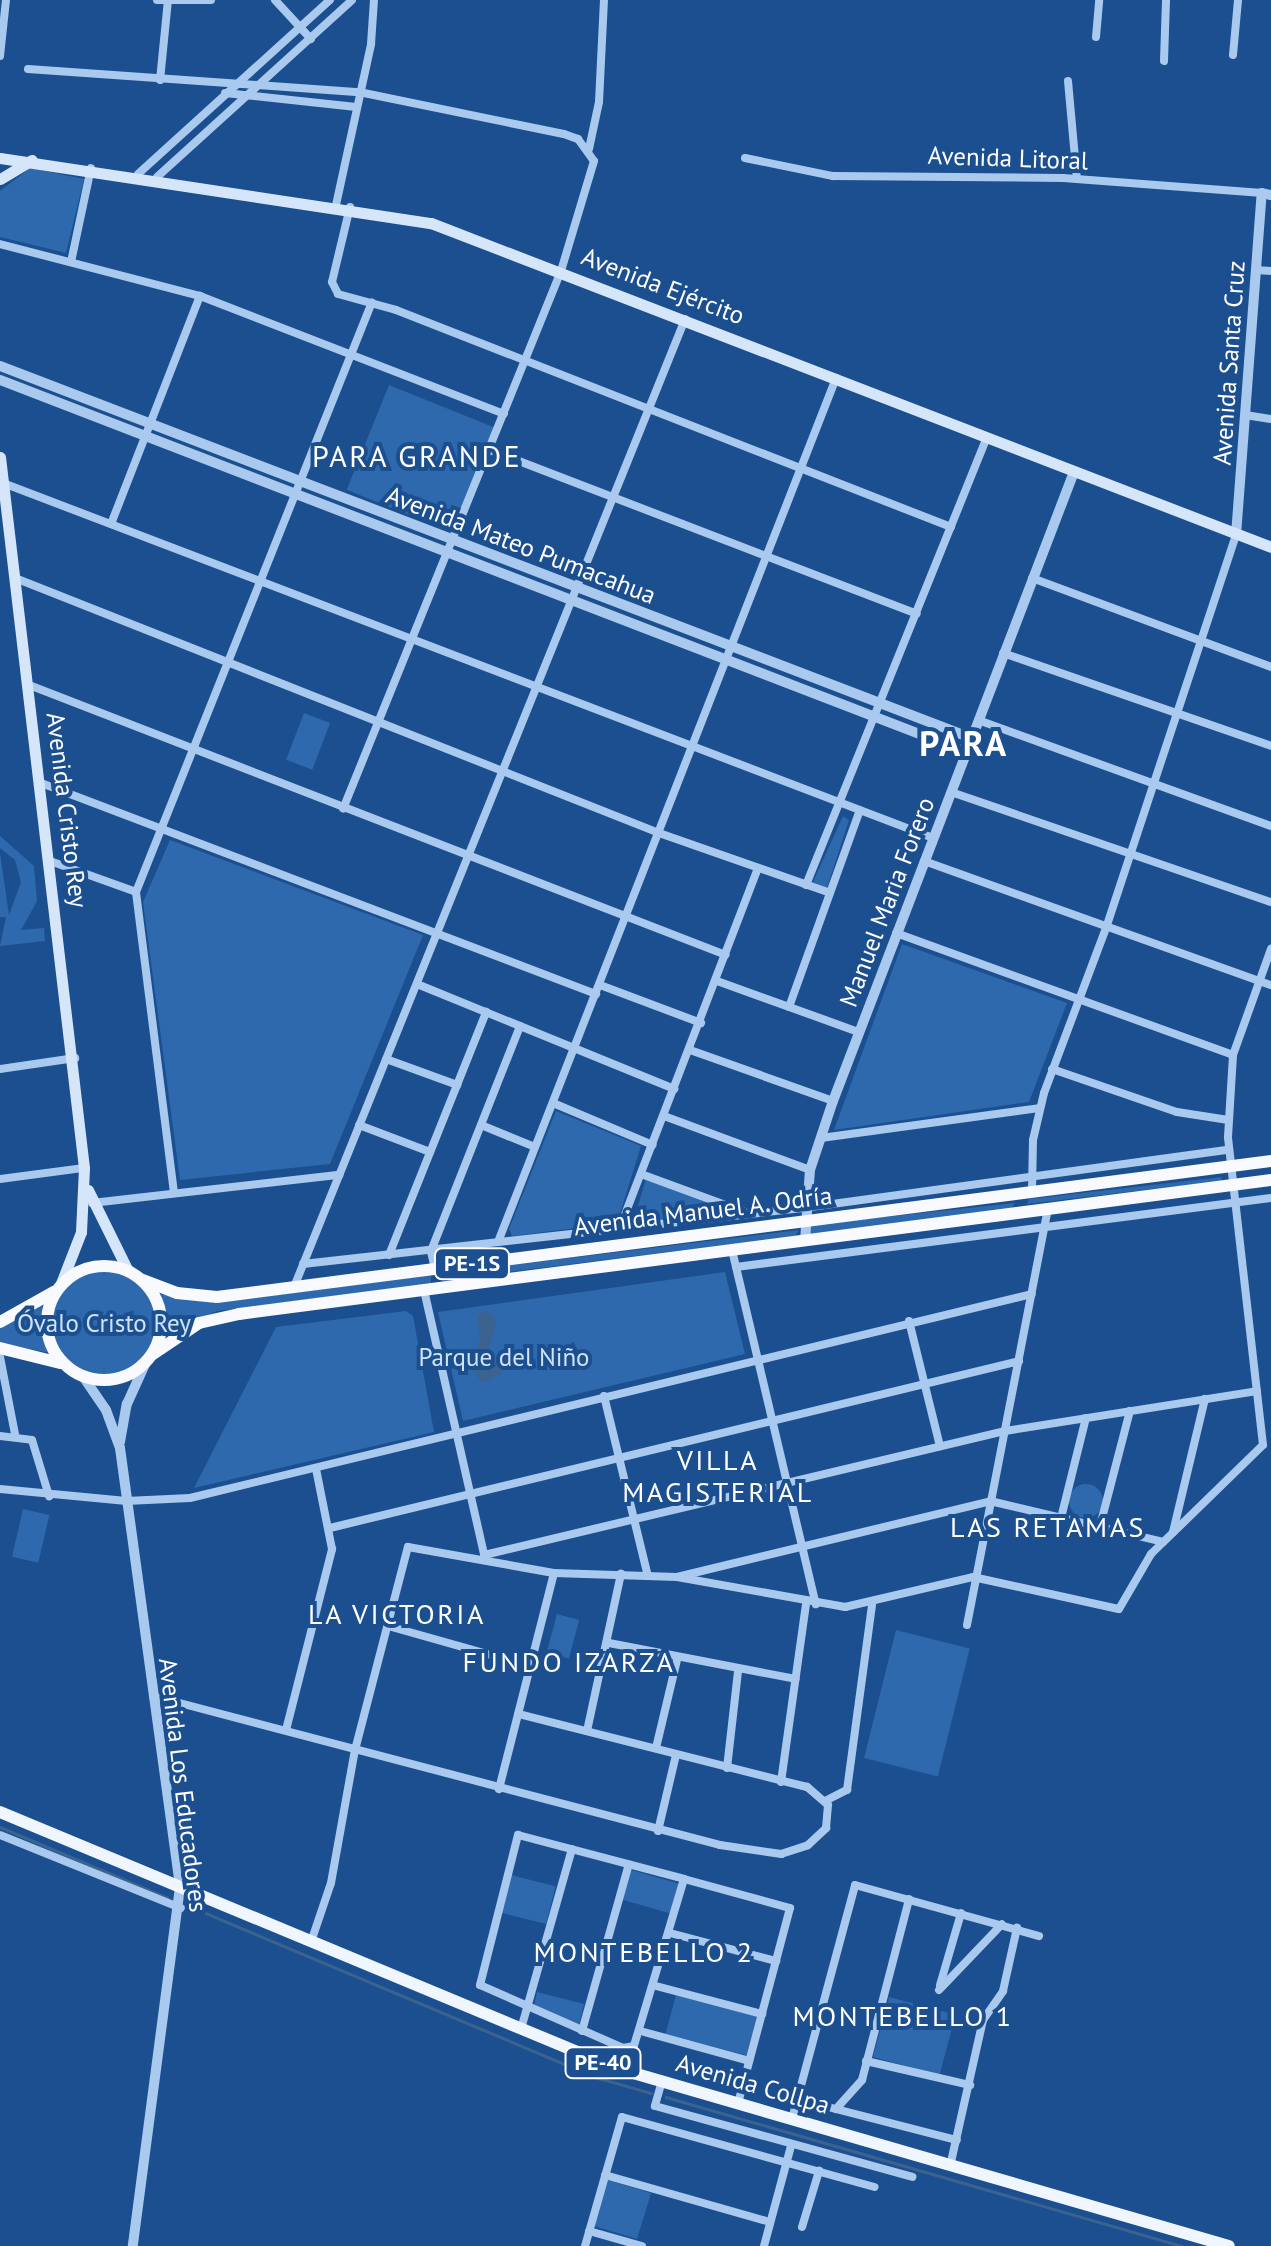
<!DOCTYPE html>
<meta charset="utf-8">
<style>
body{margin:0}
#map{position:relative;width:1271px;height:2246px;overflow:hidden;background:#1b4f8f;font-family:"PT Sans",sans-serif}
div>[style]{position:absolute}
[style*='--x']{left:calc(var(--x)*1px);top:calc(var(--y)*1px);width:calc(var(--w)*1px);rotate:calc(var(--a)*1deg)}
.green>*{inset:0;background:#2e69ad;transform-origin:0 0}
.round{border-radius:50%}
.water>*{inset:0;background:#3c6290}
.stream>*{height:2.5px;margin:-1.25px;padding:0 1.25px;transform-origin:1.25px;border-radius:1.25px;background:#3c6290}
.minor>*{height:8px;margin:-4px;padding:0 4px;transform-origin:4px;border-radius:4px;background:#a9c9ee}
.tertiary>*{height:10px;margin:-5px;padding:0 5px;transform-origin:5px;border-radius:5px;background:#a9c9ee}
.secondary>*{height:11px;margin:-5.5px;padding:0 5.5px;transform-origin:5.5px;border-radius:5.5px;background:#d6e6fa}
.primary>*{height:12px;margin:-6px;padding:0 6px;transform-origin:6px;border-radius:6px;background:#f0f6ff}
.trunk>*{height:12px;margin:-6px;padding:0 6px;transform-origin:6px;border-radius:6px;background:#f8faff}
.trunk>.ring{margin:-6px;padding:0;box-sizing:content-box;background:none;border:12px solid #f8faff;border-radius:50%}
span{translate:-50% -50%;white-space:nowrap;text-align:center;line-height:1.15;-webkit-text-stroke:8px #1b4f8f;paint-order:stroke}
.shield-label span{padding:2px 8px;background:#1b4f8f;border:2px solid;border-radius:8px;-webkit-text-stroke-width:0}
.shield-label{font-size:22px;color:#fff;font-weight:700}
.street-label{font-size:25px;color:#fff}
.park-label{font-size:25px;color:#cfe3fa}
.neighbourhood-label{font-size:28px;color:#fff;letter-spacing:2.5px}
.quarter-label{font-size:30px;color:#fff;letter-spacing:2.5px}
.district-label{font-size:35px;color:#fff;font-weight:700;letter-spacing:2.5px}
</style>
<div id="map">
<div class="green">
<div style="clip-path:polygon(30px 168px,84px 179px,66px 253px,0 237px,0 191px)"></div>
<div style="left:389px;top:385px;width:113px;height:113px;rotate:22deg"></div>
<div style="left:304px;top:713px;width:28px;height:50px;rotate:21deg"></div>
<div style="clip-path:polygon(843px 816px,849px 820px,827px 888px,813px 882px)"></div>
<div style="clip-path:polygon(0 836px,34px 866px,37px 901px,21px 930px,44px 928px,45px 941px,0 946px,6px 917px,0 917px,0 853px,9px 915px,21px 882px,15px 860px,0 848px)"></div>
<div style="clip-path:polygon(170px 840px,423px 935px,330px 1164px,180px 1180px,143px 902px)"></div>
<div style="clip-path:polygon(902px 944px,1067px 1003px,1029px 1102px,834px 1130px)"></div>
<div style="clip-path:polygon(556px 1111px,641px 1146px,617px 1223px,512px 1236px,509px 1229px)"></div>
<div style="clip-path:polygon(1222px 1177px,1221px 1181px,1027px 1204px,1029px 1199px)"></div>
<div style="clip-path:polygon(646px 1179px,734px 1211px,632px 1225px)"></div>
<div style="clip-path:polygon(1015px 1203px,1011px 1209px,809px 1235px,809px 1225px)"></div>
<div style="clip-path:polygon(799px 1230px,795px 1236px,444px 1280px,446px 1273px)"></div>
<div class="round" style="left:51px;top:1270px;width:106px;height:106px"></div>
<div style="clip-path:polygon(725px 1272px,745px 1354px,463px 1421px,438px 1312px)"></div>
<div style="clip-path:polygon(431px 1275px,431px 1283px,217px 1311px,167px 1333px,161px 1294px,216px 1303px)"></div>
<div style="clip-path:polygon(42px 1306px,50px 1353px,0 1343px,0 1328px)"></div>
<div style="clip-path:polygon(406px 1311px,413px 1316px,434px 1432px,194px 1488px,276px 1327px)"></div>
<div class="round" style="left:1069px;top:1484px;width:34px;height:34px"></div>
<div style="left:23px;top:1509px;width:27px;height:49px;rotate:13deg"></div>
<div style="left:557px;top:1614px;width:23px;height:40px;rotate:15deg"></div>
<div style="left:896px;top:1630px;width:76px;height:132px;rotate:14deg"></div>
<div style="left:631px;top:1870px;width:50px;height:31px;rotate:16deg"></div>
<div style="left:511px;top:1875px;width:46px;height:39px;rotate:14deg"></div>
<div style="clip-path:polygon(537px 1992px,584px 2004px,579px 2025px,534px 2006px)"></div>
<div style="left:676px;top:1995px;width:84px;height:40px;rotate:15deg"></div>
<div style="left:889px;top:1997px;width:69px;height:62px;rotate:15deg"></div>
<div style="left:608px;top:2180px;width:45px;height:48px;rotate:17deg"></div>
</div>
<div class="water">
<div style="clip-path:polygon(485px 1311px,497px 1317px,489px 1349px,502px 1374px,482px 1383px,467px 1362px,480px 1343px,477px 1316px)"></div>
</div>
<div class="stream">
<div style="--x:0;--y:1827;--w:182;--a:22.9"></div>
<div style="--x:196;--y:1909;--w:437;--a:22.8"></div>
<div style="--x:599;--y:2078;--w:54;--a:16.1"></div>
<div style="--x:666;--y:2097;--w:537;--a:16.11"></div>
</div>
<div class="minor">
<div style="--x:157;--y:0;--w:54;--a:0"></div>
<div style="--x:275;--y:0;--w:53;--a:47.3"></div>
<div style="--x:1096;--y:37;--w:37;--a:-85"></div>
<div style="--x:1233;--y:55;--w:55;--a:-84.8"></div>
<div style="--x:0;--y:56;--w:56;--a:-83.9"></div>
<div style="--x:1164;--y:61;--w:61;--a:-88.1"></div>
<div style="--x:28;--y:69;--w:332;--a:4"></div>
<div style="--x:359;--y:92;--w:209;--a:11.6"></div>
<div style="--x:564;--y:134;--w:15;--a:20"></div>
<div style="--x:578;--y:139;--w:27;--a:54"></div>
<div style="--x:594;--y:161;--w:115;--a:106.7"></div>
<div style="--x:561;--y:271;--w:580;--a:112.06"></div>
<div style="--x:160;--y:80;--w:80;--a:-84.3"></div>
<div style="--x:1068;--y:81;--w:98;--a:84.8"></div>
<div style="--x:225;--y:93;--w:132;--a:6.1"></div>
<div style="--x:589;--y:149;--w:48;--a:-78"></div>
<div style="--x:599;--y:102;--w:102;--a:-87.2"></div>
<div style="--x:745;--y:158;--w:90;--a:11.6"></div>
<div style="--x:833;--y:176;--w:230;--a:0.5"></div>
<div style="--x:1063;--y:178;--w:200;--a:4.3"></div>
<div style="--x:138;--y:174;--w:259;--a:-42.2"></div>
<div style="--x:157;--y:177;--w:263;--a:-42.2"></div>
<div style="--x:336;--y:205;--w:165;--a:-77.7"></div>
<div style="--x:371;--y:44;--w:44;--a:-86.1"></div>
<div style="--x:350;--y:207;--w:77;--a:103.5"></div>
<div style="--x:332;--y:282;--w:13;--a:63"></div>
<div style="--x:338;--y:294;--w:60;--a:15.4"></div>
<div style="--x:396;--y:310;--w:596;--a:21.36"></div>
<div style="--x:0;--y:244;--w:207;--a:14.6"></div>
<div style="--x:200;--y:296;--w:326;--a:21.2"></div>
<div style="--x:71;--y:262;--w:96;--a:-78"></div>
<div style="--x:1256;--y:270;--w:15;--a:4"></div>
<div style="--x:1245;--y:415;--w:26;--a:9"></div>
<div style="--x:490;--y:450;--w:457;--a:21"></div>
<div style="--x:3;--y:483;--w:995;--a:20.89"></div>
<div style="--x:111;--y:524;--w:245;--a:-68.7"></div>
<div style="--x:15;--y:578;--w:693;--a:21.6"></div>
<div style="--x:659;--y:833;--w:181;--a:19.3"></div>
<div style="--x:1032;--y:578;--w:255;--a:20.4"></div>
<div style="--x:1003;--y:653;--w:284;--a:19.1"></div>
<div style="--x:29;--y:685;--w:747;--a:21.18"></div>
<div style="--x:978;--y:720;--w:312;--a:19.9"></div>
<div style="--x:41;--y:783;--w:594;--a:20.82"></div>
<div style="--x:951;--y:792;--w:338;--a:19"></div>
<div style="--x:50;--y:861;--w:91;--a:19.8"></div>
<div style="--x:924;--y:861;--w:368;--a:19.7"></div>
<div style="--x:806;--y:885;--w:482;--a:-68"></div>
<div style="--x:896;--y:933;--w:358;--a:19.9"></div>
<div style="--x:717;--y:981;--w:151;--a:19.8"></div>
<div style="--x:417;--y:984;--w:278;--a:22.2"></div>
<div style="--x:600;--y:985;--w:108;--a:20.6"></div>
<div style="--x:789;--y:1007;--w:209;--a:-70.2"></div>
<div style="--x:690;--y:1050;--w:152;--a:19.6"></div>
<div style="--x:386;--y:1059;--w:76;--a:20.1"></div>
<div style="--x:0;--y:1069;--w:76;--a:-8.3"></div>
<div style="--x:1052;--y:1069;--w:132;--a:19"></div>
<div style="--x:1177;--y:1112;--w:52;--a:8.9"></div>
<div style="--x:553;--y:1103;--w:108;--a:22.8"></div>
<div style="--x:664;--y:1116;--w:156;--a:20.3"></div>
<div style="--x:359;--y:1125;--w:76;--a:20.8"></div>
<div style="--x:481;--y:1125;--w:58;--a:22.2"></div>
<div style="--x:821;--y:1138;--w:220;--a:-7.8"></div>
<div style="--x:641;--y:1174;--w:111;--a:20.1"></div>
<div style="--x:0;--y:1179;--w:85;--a:-7.5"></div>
<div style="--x:1032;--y:1191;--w:51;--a:-88.9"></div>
<div style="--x:1033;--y:1140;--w:48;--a:-76.8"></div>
<div style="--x:1044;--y:1093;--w:176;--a:-69.4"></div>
<div style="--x:1106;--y:928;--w:414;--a:-71.7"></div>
<div style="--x:174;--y:1193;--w:303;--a:-97.2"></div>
<div style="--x:136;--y:892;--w:635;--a:-68.2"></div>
<div style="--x:92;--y:1203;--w:249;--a:-6.5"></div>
<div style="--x:626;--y:1229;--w:12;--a:-99"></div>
<div style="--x:624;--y:1217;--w:374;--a:-69"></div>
<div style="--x:498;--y:1242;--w:928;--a:-68.63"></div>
<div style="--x:732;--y:1250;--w:364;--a:76.7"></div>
<div style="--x:389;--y:1255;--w:262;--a:-68.2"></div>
<div style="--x:303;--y:1264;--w:503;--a:-6.39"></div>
<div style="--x:803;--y:1208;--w:429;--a:-7.8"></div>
<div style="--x:736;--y:1267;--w:539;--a:-7.35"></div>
<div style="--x:435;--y:1269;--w:18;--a:-103"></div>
<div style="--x:431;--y:1251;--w:242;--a:-68.4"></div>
<div style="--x:294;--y:1287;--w:1044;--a:-68"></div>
<div style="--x:424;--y:1290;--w:275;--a:77.2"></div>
<div style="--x:909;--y:1321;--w:129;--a:76.1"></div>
<div style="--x:0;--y:1357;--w:78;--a:79"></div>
<div style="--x:604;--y:1396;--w:185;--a:76.3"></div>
<div style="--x:0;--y:1436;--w:32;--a:7"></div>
<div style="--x:32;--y:1440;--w:59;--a:73.1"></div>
<div style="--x:0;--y:1489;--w:127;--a:5.4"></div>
<div style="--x:126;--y:1501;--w:64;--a:-2.7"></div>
<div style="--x:190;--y:1498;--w:866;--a:-13.62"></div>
<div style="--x:1061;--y:1518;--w:103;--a:-76"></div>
<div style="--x:1100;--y:1526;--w:119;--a:-75.4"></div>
<div style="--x:330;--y:1528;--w:709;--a:-13.62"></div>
<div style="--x:1173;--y:1532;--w:137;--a:-76.5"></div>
<div style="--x:484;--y:1555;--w:536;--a:-13.39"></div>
<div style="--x:1005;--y:1431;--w:255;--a:-9"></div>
<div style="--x:554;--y:1573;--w:123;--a:1.9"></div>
<div style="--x:677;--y:1577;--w:322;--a:-13.6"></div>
<div style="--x:990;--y:1501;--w:178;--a:13.3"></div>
<div style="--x:677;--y:1577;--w:171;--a:10.1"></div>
<div style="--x:845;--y:1607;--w:131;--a:-13.2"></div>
<div style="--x:973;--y:1577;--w:149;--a:12.4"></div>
<div style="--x:1119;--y:1609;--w:64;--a:-59.8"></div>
<div style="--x:1151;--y:1554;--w:156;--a:-44.2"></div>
<div style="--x:1263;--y:1445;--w:310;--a:-96.5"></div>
<div style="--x:1228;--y:1137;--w:82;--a:-86.5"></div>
<div style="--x:1233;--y:1055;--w:113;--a:-70.3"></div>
<div style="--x:967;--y:1625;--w:424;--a:-79"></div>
<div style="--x:388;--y:1626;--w:148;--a:15.7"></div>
<div style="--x:609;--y:1643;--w:190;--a:10.9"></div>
<div style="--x:153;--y:1696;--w:586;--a:14.72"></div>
<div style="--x:720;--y:1845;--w:62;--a:8.4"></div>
<div style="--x:781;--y:1854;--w:28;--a:-18"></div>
<div style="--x:808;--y:1845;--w:25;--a:-43"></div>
<div style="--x:826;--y:1828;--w:23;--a:-85"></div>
<div style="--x:828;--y:1805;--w:28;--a:-139"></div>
<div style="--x:807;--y:1787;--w:298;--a:-165.8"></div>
<div style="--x:286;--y:1730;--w:187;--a:-75.7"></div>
<div style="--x:332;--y:1549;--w:82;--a:-101.3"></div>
<div style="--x:587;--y:1731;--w:161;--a:-77.8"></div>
<div style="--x:656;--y:1748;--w:90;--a:-76.6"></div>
<div style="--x:727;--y:1768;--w:97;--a:-83.5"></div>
<div style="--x:781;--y:1782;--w:181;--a:-82"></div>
<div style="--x:825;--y:1801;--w:25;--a:-27"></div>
<div style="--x:847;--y:1790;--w:187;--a:-82.3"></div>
<div style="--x:658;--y:1831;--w:78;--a:-76.7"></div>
<div style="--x:0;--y:1835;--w:195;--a:22"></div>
<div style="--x:684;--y:1879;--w:174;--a:106.7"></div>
<div style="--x:634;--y:2046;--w:11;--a:170"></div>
<div style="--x:623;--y:2048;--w:156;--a:-156.2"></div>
<div style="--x:480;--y:1985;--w:155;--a:-75.8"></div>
<div style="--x:518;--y:1835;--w:172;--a:14.8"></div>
<div style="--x:684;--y:1879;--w:110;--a:15.3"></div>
<div style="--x:790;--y:1908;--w:202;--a:104.9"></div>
<div style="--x:670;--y:1933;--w:110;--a:14.8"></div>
<div style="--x:311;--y:1942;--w:62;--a:-71.3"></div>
<div style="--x:331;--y:1883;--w:135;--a:-79.8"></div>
<div style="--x:355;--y:1750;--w:210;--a:-75.4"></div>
<div style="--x:408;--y:1547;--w:148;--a:10.1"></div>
<div style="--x:554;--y:1573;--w:223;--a:104.3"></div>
<div style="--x:940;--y:1985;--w:75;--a:-73.7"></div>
<div style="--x:656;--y:1986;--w:110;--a:14.8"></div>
<div style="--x:939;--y:1990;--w:91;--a:-46.3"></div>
<div style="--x:521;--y:2029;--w:187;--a:-74.2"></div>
<div style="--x:582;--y:2031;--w:173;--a:-74.3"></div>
<div style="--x:644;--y:2032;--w:109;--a:15.4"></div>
<div style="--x:866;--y:2061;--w:107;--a:13"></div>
<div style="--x:662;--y:2081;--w:26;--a:106"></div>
<div style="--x:655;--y:2106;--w:267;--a:15.4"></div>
<div style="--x:797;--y:2099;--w:165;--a:14.4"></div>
<div style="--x:836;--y:2109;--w:39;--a:-48"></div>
<div style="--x:862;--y:2080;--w:187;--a:-75.4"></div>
<div style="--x:792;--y:2119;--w:242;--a:-74.9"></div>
<div style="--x:855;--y:1885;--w:191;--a:15.5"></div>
<div style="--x:951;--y:2162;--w:146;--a:-77.3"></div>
<div style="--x:983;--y:2020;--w:35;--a:-55"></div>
<div style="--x:1003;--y:1991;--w:65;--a:-77.5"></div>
<div style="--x:605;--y:2175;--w:167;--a:15.9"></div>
<div style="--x:802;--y:2227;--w:59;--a:-73.1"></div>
<div style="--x:589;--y:2231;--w:55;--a:15.8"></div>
<div style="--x:585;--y:2246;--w:134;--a:-74"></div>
<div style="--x:622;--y:2117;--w:262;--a:15.5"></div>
<div style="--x:764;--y:2246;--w:104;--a:-74.9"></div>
</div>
<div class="tertiary">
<div style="--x:0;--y:366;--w:1040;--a:20.96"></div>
<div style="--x:0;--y:380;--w:1035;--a:21.06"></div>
<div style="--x:1236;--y:535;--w:343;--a:-85.7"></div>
<div style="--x:1262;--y:193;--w:9;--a:13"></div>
<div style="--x:805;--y:1241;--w:71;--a:-86"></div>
<div style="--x:810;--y:1170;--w:73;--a:-71.6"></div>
<div style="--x:833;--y:1101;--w:674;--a:-69.04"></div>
<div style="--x:82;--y:1375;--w:42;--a:55.6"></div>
<div style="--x:106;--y:1410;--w:40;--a:69.8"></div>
<div style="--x:120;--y:1448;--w:443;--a:82.2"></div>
<div style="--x:180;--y:1887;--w:362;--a:97.5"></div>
<div style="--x:120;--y:1442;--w:39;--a:-80"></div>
<div style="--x:127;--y:1404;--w:46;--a:-65.7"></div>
</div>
<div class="secondary">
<div style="--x:0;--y:158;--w:436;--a:8.6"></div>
<div style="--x:431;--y:223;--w:900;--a:21.09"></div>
<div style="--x:0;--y:179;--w:37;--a:-31"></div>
<div style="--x:0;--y:457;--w:716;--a:83.26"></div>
<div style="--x:84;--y:1168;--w:64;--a:92.7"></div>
<div style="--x:81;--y:1232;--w:58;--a:111.3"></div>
<div style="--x:88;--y:1190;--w:90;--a:63.7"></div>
</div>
<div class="primary">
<div style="--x:0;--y:1812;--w:667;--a:22.57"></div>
<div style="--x:616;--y:2068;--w:638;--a:16.19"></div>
</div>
<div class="trunk">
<div class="ring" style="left:47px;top:1266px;width:102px;height:102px"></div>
<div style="--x:143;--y:1280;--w:36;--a:21"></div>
<div style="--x:177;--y:1293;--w:40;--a:5.7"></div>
<div style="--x:217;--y:1297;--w:1063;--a:-7.35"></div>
<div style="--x:0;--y:1322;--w:62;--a:-29.1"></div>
<div style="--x:0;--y:1348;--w:62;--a:14"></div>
<div style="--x:153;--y:1354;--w:55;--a:-34"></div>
<div style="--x:199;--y:1323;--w:41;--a:-12.7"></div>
<div style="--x:239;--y:1314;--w:1041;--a:-7.4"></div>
</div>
<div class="shield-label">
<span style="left:472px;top:1264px">PE-1S</span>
<span style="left:603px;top:2063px">PE-40</span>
</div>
<div class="street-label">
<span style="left:1008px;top:158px;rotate:2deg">Avenida Litoral</span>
<span style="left:663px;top:286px;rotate:21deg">Avenida Ejército</span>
<span style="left:1229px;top:363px;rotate:-86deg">Avenida Santa Cruz</span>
<span style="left:521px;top:545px;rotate:21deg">Avenida Mateo Pumacahua</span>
<span style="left:67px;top:810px;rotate:83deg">Avenida Cristo Rey</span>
<span style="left:887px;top:902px;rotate:-69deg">Manuel Maria Forero</span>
<span style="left:703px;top:1211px;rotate:-7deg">Avenida Manuel A. Odría</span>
<span style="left:183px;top:1785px;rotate:83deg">Avenida Los Educadores</span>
<span style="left:753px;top:2084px;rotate:16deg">Avenida Collpa</span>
</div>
<div class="park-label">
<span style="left:104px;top:1323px">Óvalo Cristo Rey</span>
<span style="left:504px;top:1357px">Parque del Niño</span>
</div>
<div class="neighbourhood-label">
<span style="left:718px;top:1476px">VILLA<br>MAGISTERIAL</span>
<span style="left:1048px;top:1527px">LAS RETAMAS</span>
<span style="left:397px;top:1614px">LA VICTORIA</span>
<span style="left:569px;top:1662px">FUNDO IZARZA</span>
<span style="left:644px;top:1952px">MONTEBELLO 2</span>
<span style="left:903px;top:2016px">MONTEBELLO 1</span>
</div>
<div class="quarter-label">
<span style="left:417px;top:456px">PARA GRANDE</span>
</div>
<div class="district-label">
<span style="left:964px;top:743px">PARA</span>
</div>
</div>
